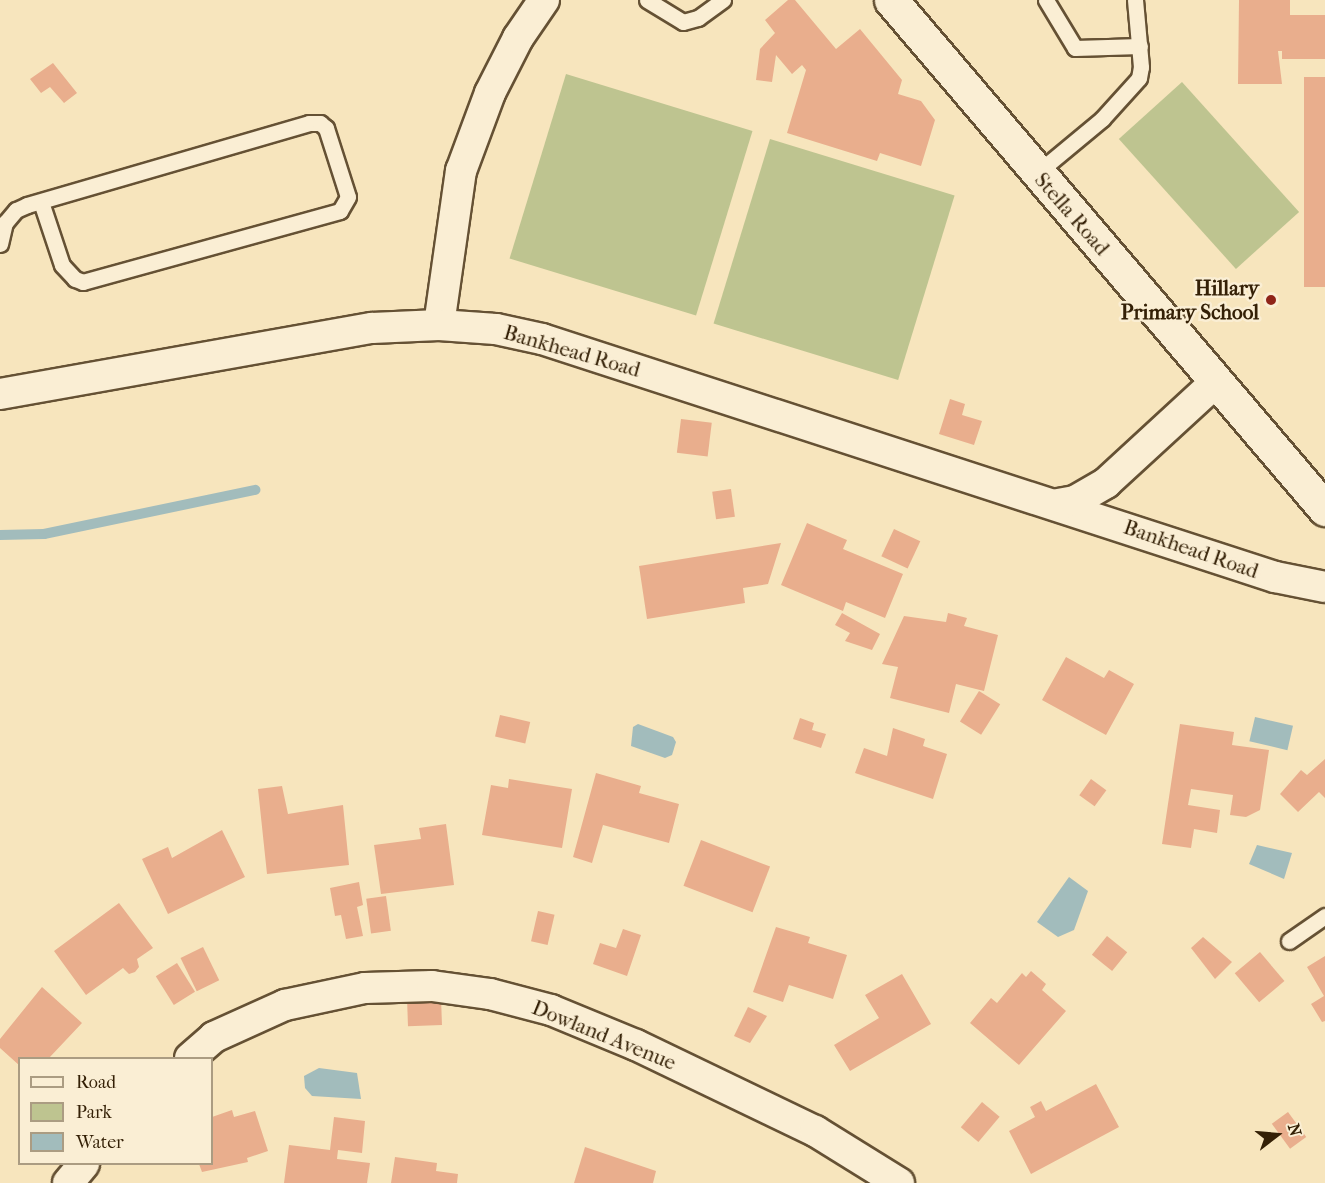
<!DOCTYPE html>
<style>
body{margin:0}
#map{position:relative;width:1325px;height:1183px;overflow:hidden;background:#f7e5bd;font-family:"IM FELL French Canon",serif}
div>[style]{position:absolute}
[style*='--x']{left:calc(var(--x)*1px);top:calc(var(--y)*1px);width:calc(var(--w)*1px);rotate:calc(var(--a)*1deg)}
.green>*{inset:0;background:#bec490;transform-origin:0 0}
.water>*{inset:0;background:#a2bcbc;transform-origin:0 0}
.stream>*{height:10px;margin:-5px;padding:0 5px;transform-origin:5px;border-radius:5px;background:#a2bcbc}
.building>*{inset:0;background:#e9ae8d;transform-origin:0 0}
.roads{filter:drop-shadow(2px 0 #655134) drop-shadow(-2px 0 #655134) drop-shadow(0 2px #655134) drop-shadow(0 -2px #655134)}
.lane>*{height:15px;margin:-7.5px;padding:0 7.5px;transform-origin:7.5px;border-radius:7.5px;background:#faeed4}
.street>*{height:30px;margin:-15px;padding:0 15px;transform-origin:15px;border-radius:15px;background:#faeed4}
.secondary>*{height:33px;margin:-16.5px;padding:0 16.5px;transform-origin:16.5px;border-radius:16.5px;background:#faeed4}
.dots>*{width:16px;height:16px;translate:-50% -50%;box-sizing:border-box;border:3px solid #faeed4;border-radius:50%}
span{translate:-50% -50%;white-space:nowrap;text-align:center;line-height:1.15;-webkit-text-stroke:5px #faeed4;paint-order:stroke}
.street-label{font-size:21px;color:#342006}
.poi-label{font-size:21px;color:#342006;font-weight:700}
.right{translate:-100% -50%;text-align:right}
.legend{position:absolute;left:18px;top:1057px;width:195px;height:108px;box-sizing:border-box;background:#faeed4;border:2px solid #ab9c82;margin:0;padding:8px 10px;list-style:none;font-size:18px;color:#342006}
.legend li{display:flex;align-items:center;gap:12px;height:30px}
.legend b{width:30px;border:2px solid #ab9c82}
.north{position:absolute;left:1247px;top:1105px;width:60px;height:60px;-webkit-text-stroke:4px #faeed4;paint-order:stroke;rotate:74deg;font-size:16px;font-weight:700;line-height:24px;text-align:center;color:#342006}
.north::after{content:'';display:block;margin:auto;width:21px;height:27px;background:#342006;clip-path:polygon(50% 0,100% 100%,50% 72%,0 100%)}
</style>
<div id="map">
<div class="green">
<div style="left:566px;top:74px;width:195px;height:193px;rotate:17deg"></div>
<div style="left:1182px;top:82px;width:175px;height:85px;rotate:48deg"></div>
<div style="left:770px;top:139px;width:193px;height:193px;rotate:17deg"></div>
</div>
<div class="water">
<div style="left:1255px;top:717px;width:39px;height:25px;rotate:13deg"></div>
<div style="clip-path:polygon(638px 724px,673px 737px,676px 742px,672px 755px,665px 758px,631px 746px,633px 727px)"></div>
<div style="clip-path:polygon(1257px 845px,1292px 853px,1284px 879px,1249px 864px)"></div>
<div style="clip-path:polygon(1069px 877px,1088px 891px,1074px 930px,1058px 937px,1037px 922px)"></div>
<div style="clip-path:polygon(319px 1068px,357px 1073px,361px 1099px,312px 1096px,305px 1088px,304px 1076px)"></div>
</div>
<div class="stream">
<div style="--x:0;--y:535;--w:44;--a:-1.3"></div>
<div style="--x:44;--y:534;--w:216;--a:-11.8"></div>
</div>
<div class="building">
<div style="clip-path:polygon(788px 0,795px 0,836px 49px,860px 29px,902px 80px,898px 94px,921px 101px,935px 120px,921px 166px,880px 153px,877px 161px,787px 133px,806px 70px,802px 65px,792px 74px,776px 55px,772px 82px,756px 80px,760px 49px,775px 33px,765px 20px)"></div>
<div style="clip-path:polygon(1239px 0,1290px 0,1290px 15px,1325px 15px,1325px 59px,1282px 59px,1282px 51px,1278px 51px,1282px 84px,1238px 84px)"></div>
<div style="clip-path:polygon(53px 63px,77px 93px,64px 103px,50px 87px,41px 93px,30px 79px)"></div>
<div style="left:1304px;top:77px;width:21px;height:210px"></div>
<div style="clip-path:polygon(950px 399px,965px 404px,962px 415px,982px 421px,974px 445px,939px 434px)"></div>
<div style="left:681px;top:419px;width:31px;height:34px;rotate:7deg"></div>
<div style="left:731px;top:489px;width:28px;height:19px;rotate:82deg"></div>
<div style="clip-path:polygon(807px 523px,847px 540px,843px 549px,903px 574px,885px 618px,846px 602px,843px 611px,781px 585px)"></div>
<div style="left:894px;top:529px;width:29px;height:30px;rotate:25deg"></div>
<div style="clip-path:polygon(781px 543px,768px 584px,743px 588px,745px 603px,647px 619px,639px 566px)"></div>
<div style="clip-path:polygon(842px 613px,880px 634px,872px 650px,845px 641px,850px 633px,835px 625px)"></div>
<div style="clip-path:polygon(948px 613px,967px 618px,964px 626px,998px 635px,984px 691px,956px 684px,949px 713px,890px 698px,898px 667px,882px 664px,904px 616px,946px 622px)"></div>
<div style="clip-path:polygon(1066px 657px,1104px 678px,1109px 670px,1134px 684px,1106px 735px,1042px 700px)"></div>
<div style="left:979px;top:691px;width:25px;height:36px;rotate:32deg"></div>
<div style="left:500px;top:715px;width:31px;height:22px;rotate:13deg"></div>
<div style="clip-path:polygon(800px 718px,814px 723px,812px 730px,826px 734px,821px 748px,793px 739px)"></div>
<div style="clip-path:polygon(1180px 724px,1234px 732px,1232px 745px,1269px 750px,1260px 810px,1246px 817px,1230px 815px,1233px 795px,1191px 789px,1188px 805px,1220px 810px,1217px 833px,1194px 829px,1191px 848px,1162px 844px)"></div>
<div style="clip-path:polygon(893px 728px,925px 739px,923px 746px,947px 754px,933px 799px,855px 773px,864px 748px,887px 756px)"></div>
<div style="clip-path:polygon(1325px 759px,1325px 798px,1319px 792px,1298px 812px,1280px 794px,1301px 770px,1307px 775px)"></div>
<div style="clip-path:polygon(596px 773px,641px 786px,639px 793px,679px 804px,669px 843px,603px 825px,592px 863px,573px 857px)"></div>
<div style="clip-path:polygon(509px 779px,572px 789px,562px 848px,482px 835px,491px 785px,508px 788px)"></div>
<div style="left:1091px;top:779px;width:19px;height:20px;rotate:36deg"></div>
<div style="clip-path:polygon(282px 786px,288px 814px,343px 805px,349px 865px,267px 874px,258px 789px)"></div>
<div style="clip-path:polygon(446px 824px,454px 885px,381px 894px,374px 845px,421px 839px,419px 828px)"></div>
<div style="clip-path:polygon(222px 830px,245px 877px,168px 914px,142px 859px,168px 847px,172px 858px)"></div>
<div style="left:701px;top:840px;width:74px;height:49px;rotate:21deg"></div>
<div style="clip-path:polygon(359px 882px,363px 905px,357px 907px,363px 936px,346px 939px,341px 915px,335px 916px,330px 888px)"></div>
<div style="left:386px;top:896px;width:35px;height:20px;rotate:82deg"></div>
<div style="clip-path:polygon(119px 903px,153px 948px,137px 959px,139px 967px,135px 972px,129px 974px,123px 968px,86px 995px,54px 951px)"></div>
<div style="left:538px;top:911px;width:17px;height:31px;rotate:13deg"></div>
<div style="clip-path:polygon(776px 927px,810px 937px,808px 943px,847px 955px,833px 999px,789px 985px,783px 1002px,753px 992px)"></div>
<div style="clip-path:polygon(623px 929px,641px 935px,627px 976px,593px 964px,600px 943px,616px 948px)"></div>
<div style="left:1107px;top:936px;width:26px;height:24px;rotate:39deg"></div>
<div style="clip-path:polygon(1203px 937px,1232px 962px,1215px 979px,1191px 948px)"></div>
<div style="left:203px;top:947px;width:37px;height:25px;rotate:64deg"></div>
<div style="left:1260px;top:952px;width:38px;height:33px;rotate:50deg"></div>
<div style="clip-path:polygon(1325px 956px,1325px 1021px,1322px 1022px,1311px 1004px,1324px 996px,1307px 967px)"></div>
<div style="left:177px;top:963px;width:34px;height:25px;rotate:58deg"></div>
<div style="clip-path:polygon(1031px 971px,1046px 984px,1042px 990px,1066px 1011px,1019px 1065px,970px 1023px,991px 998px,997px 1003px,1022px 973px,1026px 977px)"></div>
<div style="clip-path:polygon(902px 974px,931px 1024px,850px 1071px,834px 1045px,879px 1018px,865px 995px)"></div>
<div style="clip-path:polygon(42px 987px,82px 1023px,49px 1058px,20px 1058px,20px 1066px,0 1048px,0 1039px)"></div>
<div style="left:441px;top:997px;width:28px;height:34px;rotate:88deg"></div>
<div style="clip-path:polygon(748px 1007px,767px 1016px,750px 1043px,734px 1036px)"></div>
<div style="clip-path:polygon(1096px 1084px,1119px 1127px,1031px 1174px,1009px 1131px,1035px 1117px,1030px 1107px,1041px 1101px,1046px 1111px)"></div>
<div style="left:982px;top:1102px;width:23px;height:33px;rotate:40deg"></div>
<div style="clip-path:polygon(232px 1110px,234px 1117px,255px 1111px,268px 1151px,247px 1158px,248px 1162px,202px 1172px,199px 1164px,212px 1164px,212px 1117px)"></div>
<div style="left:1288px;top:1112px;width:31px;height:20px;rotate:54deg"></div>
<div style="clip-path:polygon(334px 1117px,365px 1121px,362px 1153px,338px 1150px,337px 1159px,370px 1163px,367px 1183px,284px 1183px,289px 1145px,330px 1150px)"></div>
<div style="clip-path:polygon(585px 1147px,656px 1171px,653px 1183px,574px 1183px)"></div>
<div style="clip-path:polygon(395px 1157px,437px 1163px,436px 1171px,458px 1174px,457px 1183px,391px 1183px)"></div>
</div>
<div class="roads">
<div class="lane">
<div style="--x:647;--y:0;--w:42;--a:31.4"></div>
<div style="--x:683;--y:22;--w:16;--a:-15"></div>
<div style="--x:698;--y:18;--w:31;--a:-36"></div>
<div style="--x:1046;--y:0;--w:56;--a:58.9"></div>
<div style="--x:1075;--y:48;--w:65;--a:-1.8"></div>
<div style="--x:1037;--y:173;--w:85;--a:-39.7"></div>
<div style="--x:1102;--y:119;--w:55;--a:-47.9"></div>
<div style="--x:1139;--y:78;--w:11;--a:-80"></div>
<div style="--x:1141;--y:67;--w:67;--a:-95.1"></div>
<div style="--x:0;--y:244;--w:22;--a:-77"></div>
<div style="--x:5;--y:223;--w:17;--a:-50"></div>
<div style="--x:16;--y:210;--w:12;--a:-24"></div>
<div style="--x:27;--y:205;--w:294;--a:-16.2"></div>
<div style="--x:309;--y:123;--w:11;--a:0"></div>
<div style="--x:320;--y:123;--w:8;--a:40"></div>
<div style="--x:326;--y:128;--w:72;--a:72.3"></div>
<div style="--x:348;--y:197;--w:16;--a:120"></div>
<div style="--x:340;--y:211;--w:267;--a:164.6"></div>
<div style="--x:83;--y:282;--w:9;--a:-159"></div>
<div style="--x:75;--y:279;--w:19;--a:-133"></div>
<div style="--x:62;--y:265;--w:66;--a:-108.4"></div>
<div style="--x:1289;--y:941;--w:44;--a:-34.8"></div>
</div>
<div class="street">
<div style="--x:439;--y:325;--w:156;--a:-81.9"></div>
<div style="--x:461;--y:171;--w:83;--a:-69.6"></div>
<div style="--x:490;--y:93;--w:62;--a:-63"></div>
<div style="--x:518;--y:38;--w:46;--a:-55.6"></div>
<div style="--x:0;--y:394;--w:378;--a:-10.1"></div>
<div style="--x:372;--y:328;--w:67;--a:-2.6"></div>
<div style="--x:439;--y:325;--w:57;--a:4"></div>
<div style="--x:496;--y:329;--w:47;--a:12.3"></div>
<div style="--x:542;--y:339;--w:771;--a:17.99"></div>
<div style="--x:1275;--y:577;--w:51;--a:11.3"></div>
<div style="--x:1058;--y:504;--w:17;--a:-10"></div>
<div style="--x:1075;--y:501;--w:36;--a:-30"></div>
<div style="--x:1106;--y:483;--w:149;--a:-42.6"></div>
<div style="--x:190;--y:1058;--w:32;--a:-41"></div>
<div style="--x:214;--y:1037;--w:78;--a:-24.3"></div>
<div style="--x:285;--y:1005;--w:82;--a:-12"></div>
<div style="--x:365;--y:988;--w:67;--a:-1.7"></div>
<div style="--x:432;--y:986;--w:59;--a:7.9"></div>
<div style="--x:490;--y:994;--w:63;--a:14.7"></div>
<div style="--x:551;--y:1010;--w:92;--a:22.4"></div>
<div style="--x:636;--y:1045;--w:199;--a:25.7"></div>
<div style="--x:815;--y:1131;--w:99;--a:31.8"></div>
<div style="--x:68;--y:1183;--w:25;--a:-50"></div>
</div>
<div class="secondary">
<div style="--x:891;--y:0;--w:669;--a:49.55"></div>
</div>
</div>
<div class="dots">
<div style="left:1271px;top:300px;background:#8f2418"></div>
</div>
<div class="street-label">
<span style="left:1072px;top:214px;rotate:49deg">Stella Road</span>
<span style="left:572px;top:351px;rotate:16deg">Bankhead Road</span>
<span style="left:1191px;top:549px;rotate:19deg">Bankhead Road</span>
<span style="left:604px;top:1035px;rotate:22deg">Dowland Avenue</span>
</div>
<div class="poi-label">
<span class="right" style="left:1259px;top:300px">Hillary<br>Primary School</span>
</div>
<ul class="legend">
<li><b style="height:8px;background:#faeed4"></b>Road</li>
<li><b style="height:16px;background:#bec490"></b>Park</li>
<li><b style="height:16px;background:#a2bcbc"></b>Water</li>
</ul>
<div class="north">N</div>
</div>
